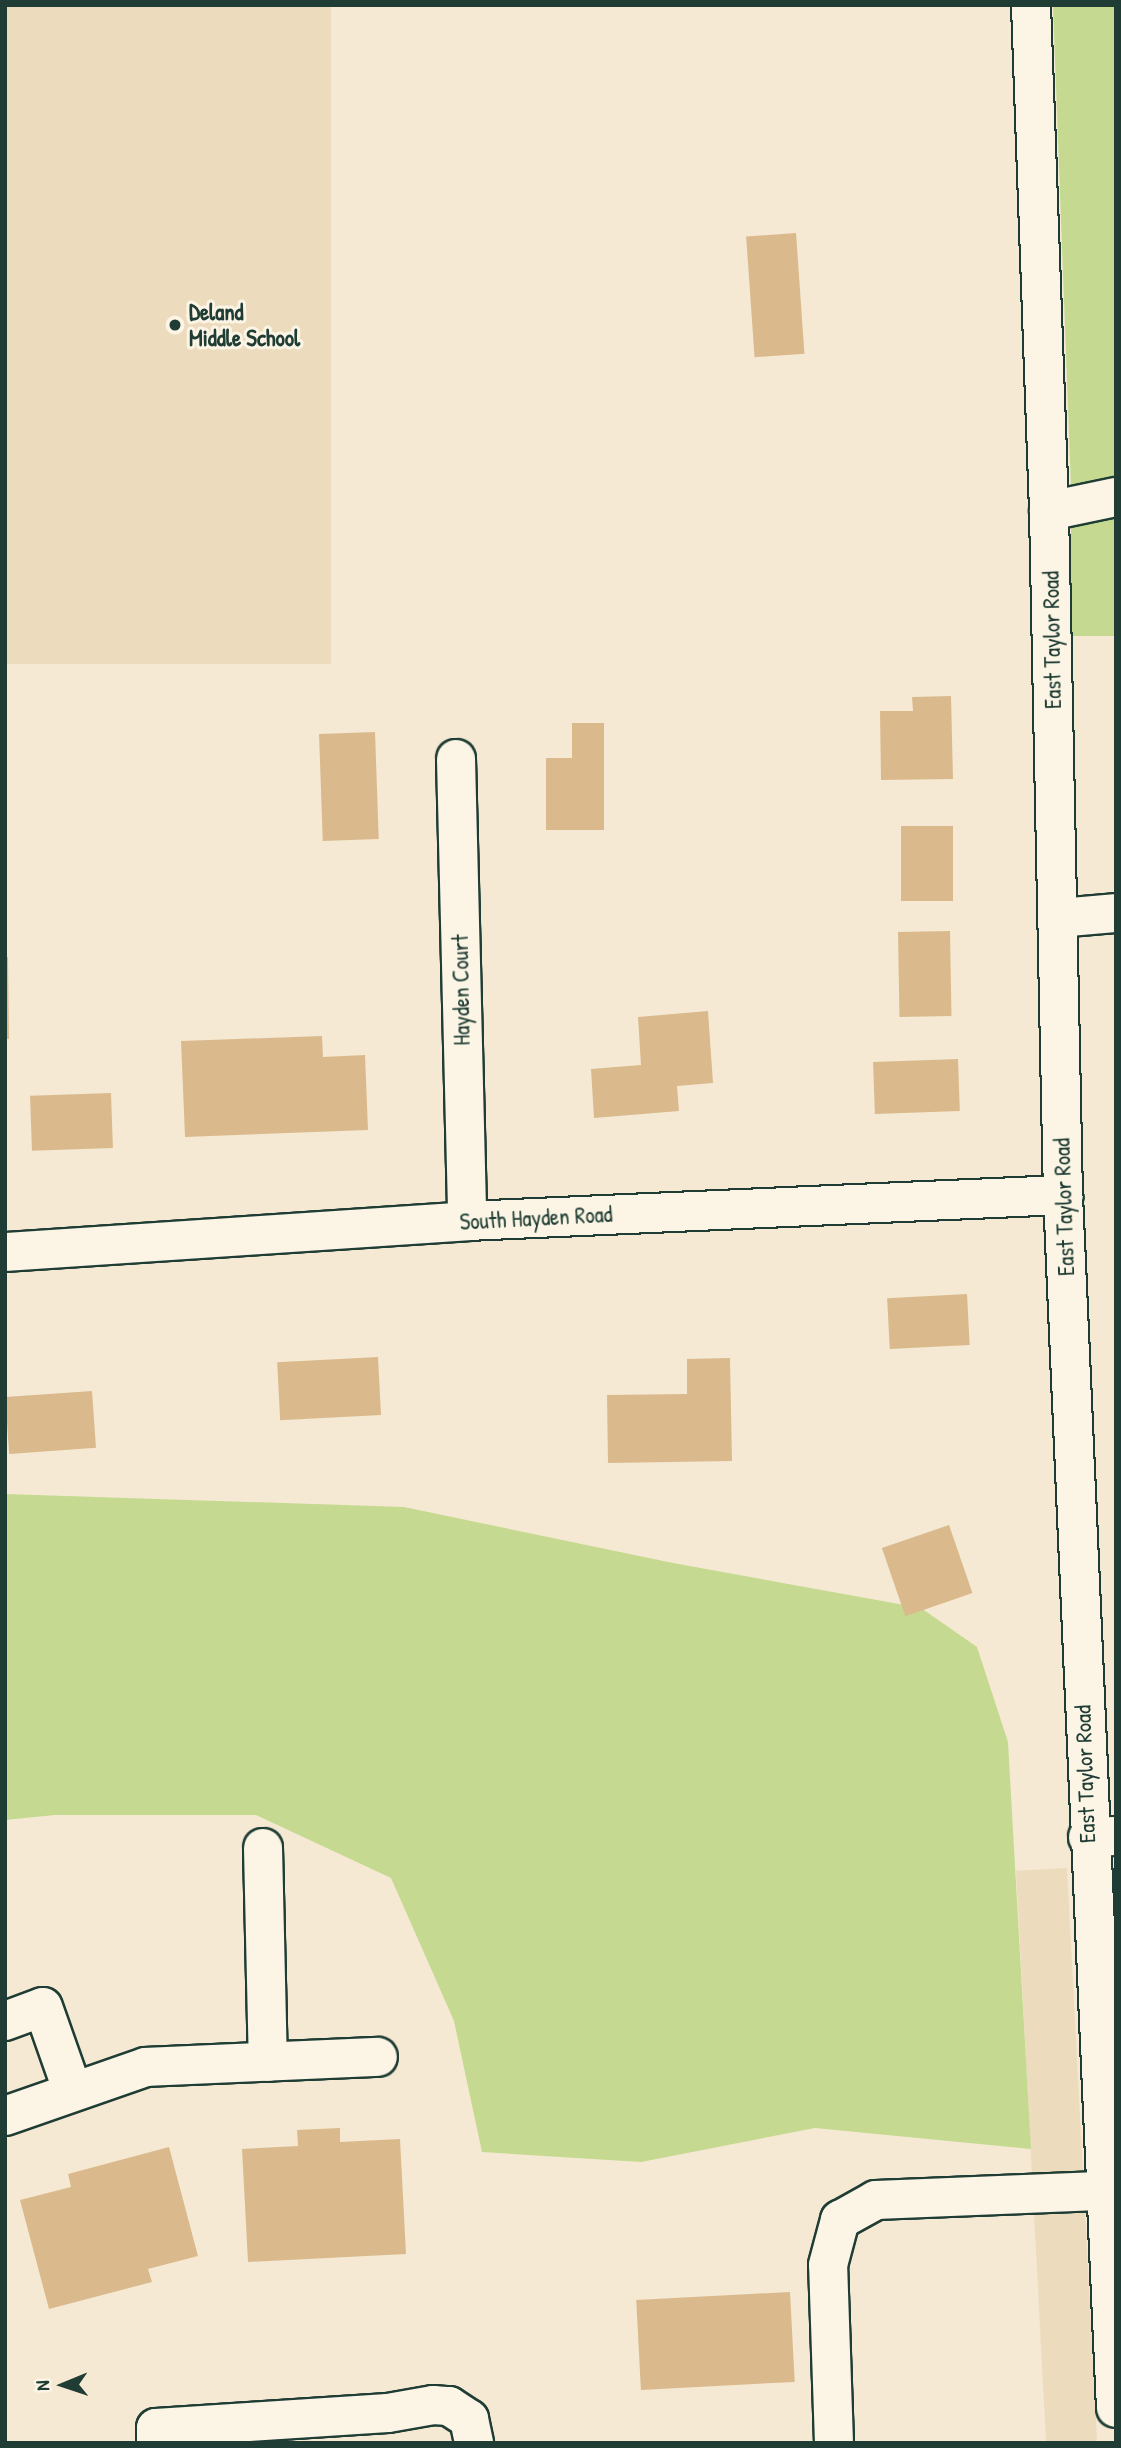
<!DOCTYPE html>
<style>
body{margin:0}
#map{position:relative;width:1121px;height:2448px;overflow:hidden;background:#f5e9d3;font-family:"Patrick Hand",sans-serif}
div>[style]{position:absolute}
[style*='--x']{left:calc(var(--x)*1px);top:calc(var(--y)*1px);width:calc(var(--w)*1px);rotate:calc(var(--a)*1deg)}
.built>*{inset:0;background:#eddbbe;transform-origin:0 0}
.green>*{inset:0;background:#c5da90;transform-origin:0 0}
.building>*{inset:0;background:#daba8d;transform-origin:0 0}
.roads{filter:drop-shadow(2px 0 #1f3d34) drop-shadow(-2px 0 #1f3d34) drop-shadow(0 2px #1f3d34) drop-shadow(0 -2px #1f3d34)}
.minor>*{height:38px;margin:-19px;padding:0 19px;transform-origin:19px;border-radius:19px;background:#fcf5e5}
.major>*{height:38px;margin:-19px;padding:0 19px;transform-origin:19px;border-radius:19px;background:#fcf5e5}
.dots>*{width:19px;height:19px;translate:-50% -50%;box-sizing:border-box;border:4px solid #fcf5e5;border-radius:50%}
span{translate:-50% -50%;white-space:nowrap;text-align:center;line-height:1.15;-webkit-text-stroke:6px #fcf5e5;paint-order:stroke}
.poi-label{font-size:23px;color:#1f3d34;font-weight:700}
.left{translate:0 -50%;text-align:left}
.street-label{font-size:23px;color:#1f3d34}
.frame{position:absolute;inset:0;border:7px solid #1f3d34;pointer-events:none}
.north{position:absolute;left:28px;top:2350px;width:70px;height:70px;-webkit-text-stroke:5px #fcf5e5;paint-order:stroke;rotate:268deg;font-size:19px;font-weight:700;line-height:28px;text-align:center;color:#1f3d34}
.north::after{content:'';display:block;margin:auto;width:24px;height:32px;background:#1f3d34;clip-path:polygon(50% 0,100% 100%,50% 72%,0 100%)}
</style>
<div id="map">
<div class="built">
<div style="left:5px;top:5px;width:326px;height:659px"></div>
<div style="left:1067px;top:1868px;width:576px;height:51px;rotate:87deg"></div>
</div>
<div class="green">
<div style="clip-path:polygon(1053px 5px,1116px 5px,1116px 477px,1071px 487px)"></div>
<div style="left:1116px;top:517px;width:119px;height:45px;rotate:90deg"></div>
<div style="clip-path:polygon(5px 1494px,404px 1507px,673px 1563px,921px 1608px,977px 1647px,1008px 1742px,1031px 2149px,815px 2128px,641px 2162px,482px 2152px,454px 2021px,391px 1878px,256px 1815px,55px 1815px,5px 1820px)"></div>
</div>
<div class="building">
<div style="left:796px;top:233px;width:121px;height:50px;rotate:86deg"></div>
<div style="clip-path:polygon(951px 696px,953px 779px,881px 780px,880px 711px,913px 711px,912px 697px)"></div>
<div style="clip-path:polygon(572px 723px,604px 723px,604px 830px,546px 830px,546px 758px,572px 758px)"></div>
<div style="left:375px;top:732px;width:107px;height:56px;rotate:88deg"></div>
<div style="left:901px;top:826px;width:52px;height:75px"></div>
<div style="left:950px;top:931px;width:85px;height:52px;rotate:89deg"></div>
<div style="clip-path:polygon(5px 957px,8px 957px,9px 1039px,5px 1039px)"></div>
<div style="clip-path:polygon(708px 1011px,713px 1083px,677px 1086px,679px 1111px,594px 1118px,591px 1069px,641px 1065px,638px 1017px)"></div>
<div style="clip-path:polygon(322px 1036px,323px 1057px,365px 1055px,368px 1130px,185px 1137px,181px 1041px)"></div>
<div style="left:958px;top:1059px;width:52px;height:85px;rotate:88deg"></div>
<div style="left:111px;top:1093px;width:55px;height:81px;rotate:88deg"></div>
<div style="left:967px;top:1294px;width:51px;height:80px;rotate:87deg"></div>
<div style="left:378px;top:1357px;width:58px;height:101px;rotate:87deg"></div>
<div style="clip-path:polygon(730px 1358px,732px 1461px,608px 1463px,607px 1395px,687px 1394px,687px 1359px)"></div>
<div style="left:92px;top:1391px;width:57px;height:87px;rotate:86deg"></div>
<div style="left:949px;top:1525px;width:72px;height:71px;rotate:71deg"></div>
<div style="clip-path:polygon(340px 2128px,340px 2142px,400px 2139px,406px 2254px,248px 2262px,242px 2149px,298px 2146px,297px 2130px)"></div>
<div style="clip-path:polygon(169px 2147px,198px 2256px,148px 2269px,152px 2282px,49px 2309px,20px 2200px,71px 2187px,68px 2174px)"></div>
<div style="left:790px;top:2292px;width:90px;height:154px;rotate:87deg"></div>
</div>
<div class="roads">
<div class="minor">
<div style="--x:1049;--y:511;--w:68;--a:-11.8"></div>
<div style="--x:456;--y:759;--w:462;--a:88.6"></div>
<div style="--x:1059;--y:918;--w:57;--a:-5"></div>
<div style="--x:5;--y:1252;--w:463;--a:-3.8"></div>
<div style="--x:467;--y:1221;--w:597;--a:-2.5"></div>
<div style="--x:1088;--y:1837;--w:28;--a:-2"></div>
<div style="--x:263;--y:1848;--w:214;--a:88.7"></div>
<div style="--x:5;--y:2021;--w:40;--a:-20.2"></div>
<div style="--x:43;--y:2007;--w:90;--a:70.6"></div>
<div style="--x:5;--y:2116;--w:149;--a:-19.2"></div>
<div style="--x:146;--y:2067;--w:232;--a:-2.5"></div>
<div style="--x:156;--y:2443;--w:15;--a:-90"></div>
<div style="--x:156;--y:2428;--w:232;--a:-3.7"></div>
<div style="--x:388;--y:2413;--w:46;--a:-10.1"></div>
<div style="--x:433;--y:2405;--w:16;--a:4"></div>
<div style="--x:449;--y:2406;--w:24;--a:33"></div>
<div style="--x:469;--y:2419;--w:25;--a:78"></div>
<div style="--x:834;--y:2443;--w:178;--a:-91.9"></div>
<div style="--x:828;--y:2265;--w:47;--a:-75.1"></div>
<div style="--x:840;--y:2220;--w:41;--a:-29.1"></div>
<div style="--x:876;--y:2200;--w:229;--a:-2.3"></div>
</div>
<div class="major">
<div style="--x:1031;--y:5;--w:506;--a:87.96"></div>
<div style="--x:1049;--y:511;--w:684;--a:88.83"></div>
<div style="--x:1063;--y:1195;--w:1214;--a:87.5"></div>
</div>
</div>
<div class="dots">
<div style="left:175px;top:325px;background:#1f3d34"></div>
</div>
<div class="poi-label">
<span class="left" style="left:189px;top:325px">Deland<br>Middle School</span>
</div>
<div class="street-label">
<span style="left:1052px;top:640px;rotate:-91deg">East Taylor Road</span>
<span style="left:461px;top:990px;rotate:-91deg">Hayden Court</span>
<span style="left:1064px;top:1207px;rotate:-92deg">East Taylor Road</span>
<span style="left:536px;top:1218px;rotate:-3deg">South Hayden Road</span>
<span style="left:1085px;top:1774px;rotate:-92deg">East Taylor Road</span>
</div>
<div class="frame"></div>
<div class="north">N</div>
</div>
